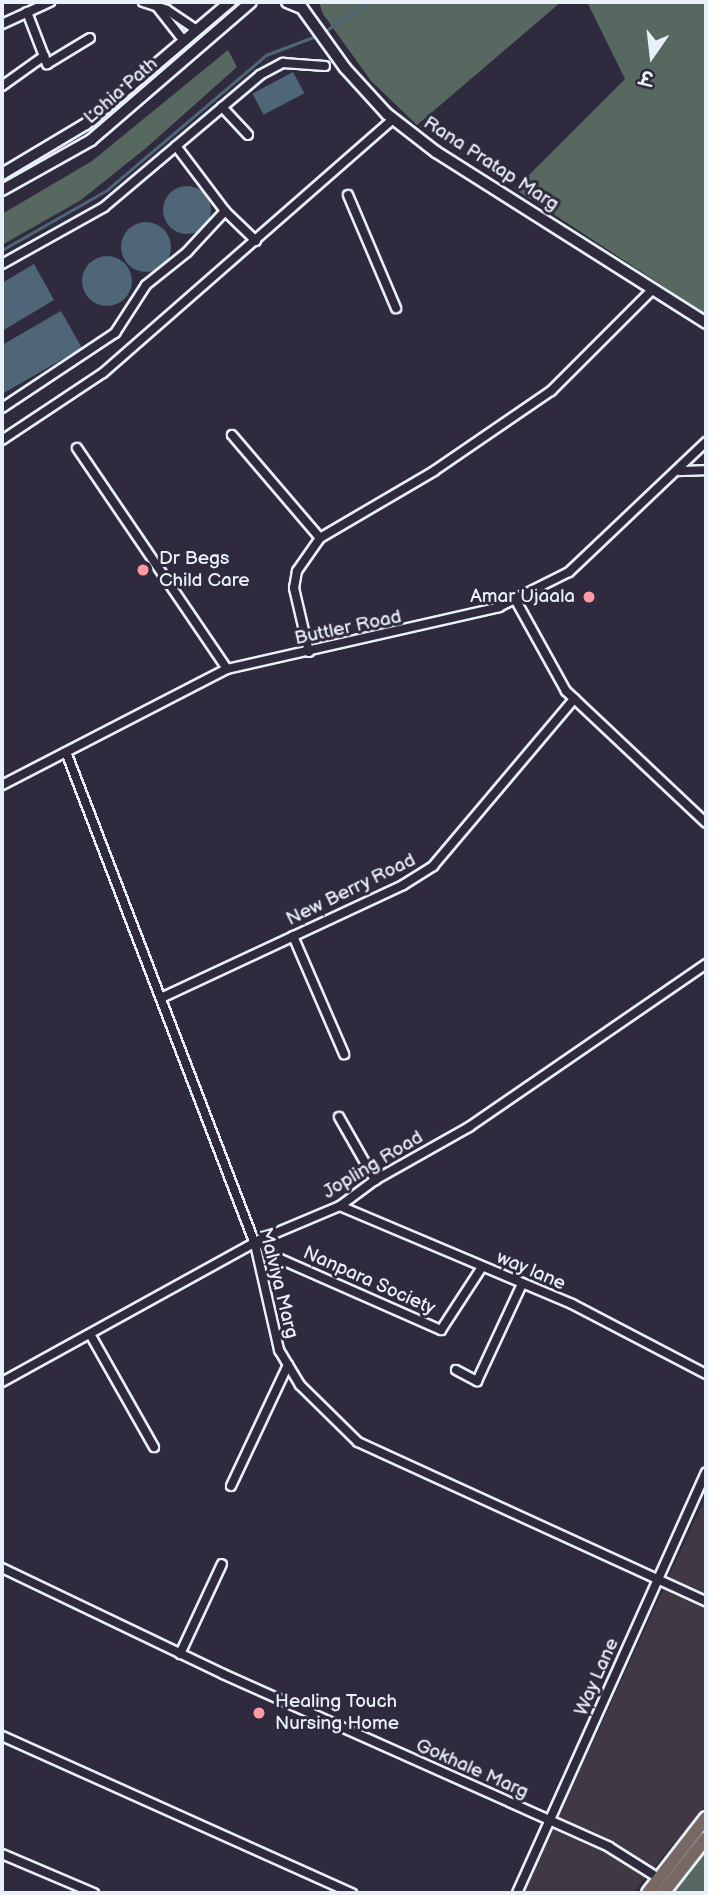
<!DOCTYPE html>
<meta charset="utf-8">
<style>
body{margin:0}
#map{position:relative;width:708px;height:1895px;overflow:hidden;background:#2f2a3d;font-family:"Balsamiq Sans","Playpen Sans Deva",sans-serif}
div>[style]{position:absolute}
[style*='--x']{left:calc(var(--x)*1px);top:calc(var(--y)*1px);width:calc(var(--w)*1px);rotate:calc(var(--a)*1deg)}
.built>*{inset:0;background:#403945}
.green>*{inset:0;background:#566860}
.water>*{inset:0;background:#4e6678;transform-origin:0 0}
.round{border-radius:50%}
.stream>*{height:2.5px;margin:-1.25px;padding:0 1.25px;transform-origin:1.25px;border-radius:1.25px;background:#4e6678}
.roads{filter:drop-shadow(2px 0 #e8f1f8) drop-shadow(-2px 0 #e8f1f8) drop-shadow(0 2px #e8f1f8) drop-shadow(0 -2px #e8f1f8)}
.street>*{height:8px;margin:-4px;padding:0 4px;transform-origin:4px;border-radius:4px;background:#2f2a3d}
.secondary>*{height:10px;margin:-5px;padding:0 5px;transform-origin:5px;border-radius:5px;background:#2f2a3d}
.primary>*{height:12px;margin:-6px;padding:0 6px;transform-origin:6px;border-radius:6px;background:#776864}
.dots>*{width:19px;height:19px;translate:-50% -50%;box-sizing:border-box;border:4px solid #2f2a3d;border-radius:50%}
span{translate:-50% -50%;white-space:nowrap;text-align:center;line-height:1.15;-webkit-text-stroke:6px #2f2a3d;paint-order:stroke}
.street-label{font-size:19px;color:#e8f1f8}
.poi-label{font-size:19px;color:#e8f1f8}
.left{translate:0 -50%;text-align:left}
.right{translate:-100% -50%;text-align:right}
.frame{position:absolute;inset:0;border:4px solid #e8f1f8;pointer-events:none}
.north{position:absolute;left:617px;top:21px;width:70px;height:70px;-webkit-text-stroke:5px #2f2a3d;paint-order:stroke;rotate:194deg;font-size:19px;font-weight:700;line-height:28px;text-align:center;color:#e8f1f8}
.north::after{content:'';display:block;margin:auto;width:24px;height:32px;background:#e8f1f8;clip-path:polygon(50% 0,100% 100%,50% 72%,0 100%)}
</style>
<div id="map">
<div class="built">
<div style="clip-path:polygon(706px 1496px,706px 1805px,633px 1893px,524px 1893px)"></div>
</div>
<div class="green">
<div style="clip-path:polygon(319px 2px,561px 2px,417px 125px,371px 81px,323px 14px)"></div>
<div style="clip-path:polygon(587px 2px,706px 2px,706px 314px,515px 189px,625px 79px)"></div>
<div style="clip-path:polygon(228px 50px,237px 67px,146px 148px,81px 200px,2px 245px,2px 214px,92px 161px)"></div>
<div style="clip-path:polygon(706px 1846px,706px 1893px,669px 1893px)"></div>
</div>
<div class="water">
<div style="left:293px;top:72px;width:24px;height:46px;rotate:62deg"></div>
<div class="round" style="left:163px;top:186px;width:48px;height:48px"></div>
<div class="round" style="left:121px;top:222px;width:50px;height:50px"></div>
<div class="round" style="left:82px;top:256px;width:50px;height:50px"></div>
<div style="clip-path:polygon(34px 264px,54px 300px,2px 331px,2px 283px)"></div>
<div style="clip-path:polygon(61px 311px,82px 348px,2px 394px,2px 345px)"></div>
</div>
<div class="stream">
<div style="--x:322;--y:33;--w:56;--a:-33.4"></div>
<div style="--x:2;--y:250;--w:121;--a:-29.7"></div>
<div style="--x:107;--y:190;--w:209;--a:-40.3"></div>
<div style="--x:266;--y:55;--w:53;--a:-20.8"></div>
</div>
<div class="roads">
<div class="street">
<div style="--x:143;--y:2;--w:25;--a:18"></div>
<div style="--x:167;--y:10;--w:36;--a:34"></div>
<div style="--x:158;--y:8;--w:42;--a:51.8"></div>
<div style="--x:27;--y:12;--w:56;--a:69"></div>
<div style="--x:47;--y:64;--w:50;--a:-31.2"></div>
<div style="--x:2;--y:24;--w:53;--a:-24.6"></div>
<div style="--x:2;--y:86;--w:52;--a:-35.5"></div>
<div style="--x:222;--y:107;--w:38;--a:47"></div>
<div style="--x:176;--y:146;--w:81;--a:53"></div>
<div style="--x:348;--y:195;--w:123;--a:67"></div>
<div style="--x:2;--y:264;--w:117;--a:-29.2"></div>
<div style="--x:104;--y:207;--w:204;--a:-40.2"></div>
<div style="--x:260;--y:75;--w:26;--a:-28"></div>
<div style="--x:283;--y:63;--w:42;--a:4.1"></div>
<div style="--x:2;--y:408;--w:136;--a:-33.6"></div>
<div style="--x:115;--y:333;--w:57;--a:-57.1"></div>
<div style="--x:146;--y:285;--w:53;--a:-38.8"></div>
<div style="--x:187;--y:252;--w:56;--a:-47.2"></div>
<div style="--x:225;--y:211;--w:43;--a:44.1"></div>
<div style="--x:232;--y:435;--w:135;--a:49.5"></div>
<div style="--x:2;--y:440;--w:121;--a:-33.6"></div>
<div style="--x:103;--y:373;--w:386;--a:-41.2"></div>
<div style="--x:77;--y:448;--w:267;--a:55.8"></div>
<div style="--x:680;--y:471;--w:26;--a:-2"></div>
<div style="--x:515;--y:599;--w:105;--a:61"></div>
<div style="--x:566;--y:691;--w:192;--a:43.3"></div>
<div style="--x:309;--y:652;--w:66;--a:-103.2"></div>
<div style="--x:294;--y:588;--w:17;--a:-80"></div>
<div style="--x:297;--y:571;--w:40;--a:-55.1"></div>
<div style="--x:320;--y:538;--w:132;--a:-30.4"></div>
<div style="--x:434;--y:471;--w:142;--a:-34.4"></div>
<div style="--x:551;--y:391;--w:144;--a:-45"></div>
<div style="--x:66;--y:752;--w:527;--a:68.99"></div>
<div style="--x:255;--y:1244;--w:109;--a:77.2"></div>
<div style="--x:279;--y:1350;--w:41;--a:59"></div>
<div style="--x:300;--y:1385;--w:81;--a:44.5"></div>
<div style="--x:358;--y:1442;--w:383;--a:24.6"></div>
<div style="--x:2;--y:785;--w:253;--a:-27.3"></div>
<div style="--x:227;--y:669;--w:279;--a:-12.8"></div>
<div style="--x:499;--y:607;--w:78;--a:-26.6"></div>
<div style="--x:569;--y:572;--w:189;--a:-43.5"></div>
<div style="--x:293;--y:936;--w:129;--a:66.6"></div>
<div style="--x:161;--y:998;--w:267;--a:-25"></div>
<div style="--x:403;--y:885;--w:36;--a:-32"></div>
<div style="--x:433;--y:866;--w:219;--a:-49.8"></div>
<div style="--x:339;--y:1117;--w:73;--a:60.3"></div>
<div style="--x:340;--y:1206;--w:252;--a:22.9"></div>
<div style="--x:572;--y:1304;--w:151;--a:27.6"></div>
<div style="--x:259;--y:1240;--w:19;--a:51"></div>
<div style="--x:271;--y:1255;--w:186;--a:23.8"></div>
<div style="--x:441;--y:1330;--w:75;--a:-56.9"></div>
<div style="--x:90;--y:1334;--w:130;--a:60.5"></div>
<div style="--x:456;--y:1370;--w:24;--a:28"></div>
<div style="--x:477;--y:1381;--w:105;--a:-65.1"></div>
<div style="--x:2;--y:1382;--w:294;--a:-28.9"></div>
<div style="--x:259;--y:1240;--w:88;--a:-22.8"></div>
<div style="--x:340;--y:1206;--w:44;--a:-36.6"></div>
<div style="--x:375;--y:1180;--w:108;--a:-29.4"></div>
<div style="--x:469;--y:1127;--w:288;--a:-34.5"></div>
<div style="--x:231;--y:1486;--w:134;--a:-64.8"></div>
<div style="--x:2;--y:1568;--w:245;--a:25.6"></div>
<div style="--x:223;--y:1674;--w:423;--a:24.1"></div>
<div style="--x:609;--y:1847;--w:60;--a:32.1"></div>
<div style="--x:180;--y:1654;--w:99;--a:-65"></div>
<div style="--x:2;--y:1736;--w:384;--a:24.2"></div>
<div style="--x:2;--y:1854;--w:100;--a:23"></div>
<div style="--x:517;--y:1893;--w:461;--a:-65.8"></div>
</div>
<div class="secondary">
<div style="--x:287;--y:2;--w:16;--a:22"></div>
<div style="--x:302;--y:8;--w:74;--a:54.4"></div>
<div style="--x:345;--y:68;--w:62;--a:47.6"></div>
<div style="--x:387;--y:114;--w:62;--a:37.8"></div>
<div style="--x:436;--y:152;--w:320;--a:32.3"></div>
<div style="--x:2;--y:174;--w:98;--a:-30.8"></div>
<div style="--x:86;--y:124;--w:189;--a:-40.3"></div>
<div style="--x:2;--y:190;--w:102;--a:-29.3"></div>
<div style="--x:91;--y:140;--w:211;--a:-40.8"></div>
</div>
<div class="primary">
<div style="--x:648;--y:1893;--w:95;--a:-52.3"></div>
<div style="--x:663;--y:1893;--w:70;--a:-52"></div>
</div>
</div>
<div class="dots">
<div style="left:143px;top:570px;background:#ff9aa2"></div>
<div style="left:589px;top:597px;background:#ff9aa2"></div>
<div style="left:259px;top:1713px;background:#ff9aa2"></div>
</div>
<div class="street-label">
<span style="left:121px;top:91px;rotate:-41deg">Lohia Path</span>
<span style="left:491px;top:164px;rotate:33deg">Rana Pratap Marg</span>
<span style="left:348px;top:628px;rotate:-12deg">Buttler Road</span>
<span style="left:351px;top:890px;rotate:-26deg">New Berry Road</span>
<span style="left:373px;top:1165px;rotate:-31deg">Jopling Road</span>
<span style="left:531px;top:1271px;rotate:23deg">way lane</span>
<span style="left:369px;top:1281px;rotate:24deg">Nanpara Society</span>
<span style="left:278px;top:1283px;rotate:76deg">Malviya Marg</span>
<span style="left:597px;top:1677px;rotate:-66deg">Way Lane</span>
<span style="left:472px;top:1769px;rotate:24deg">Gokhale Marg</span>
</div>
<div class="poi-label">
<span class="left" style="left:159px;top:570px">Dr Begs<br>Child Care</span>
<span class="right" style="left:575px;top:597px">Amar Ujaala</span>
<span class="left" style="left:275px;top:1713px">Healing Touch<br>Nursing Home</span>
</div>
<div class="frame"></div>
<div class="north">उ</div>
</div>
